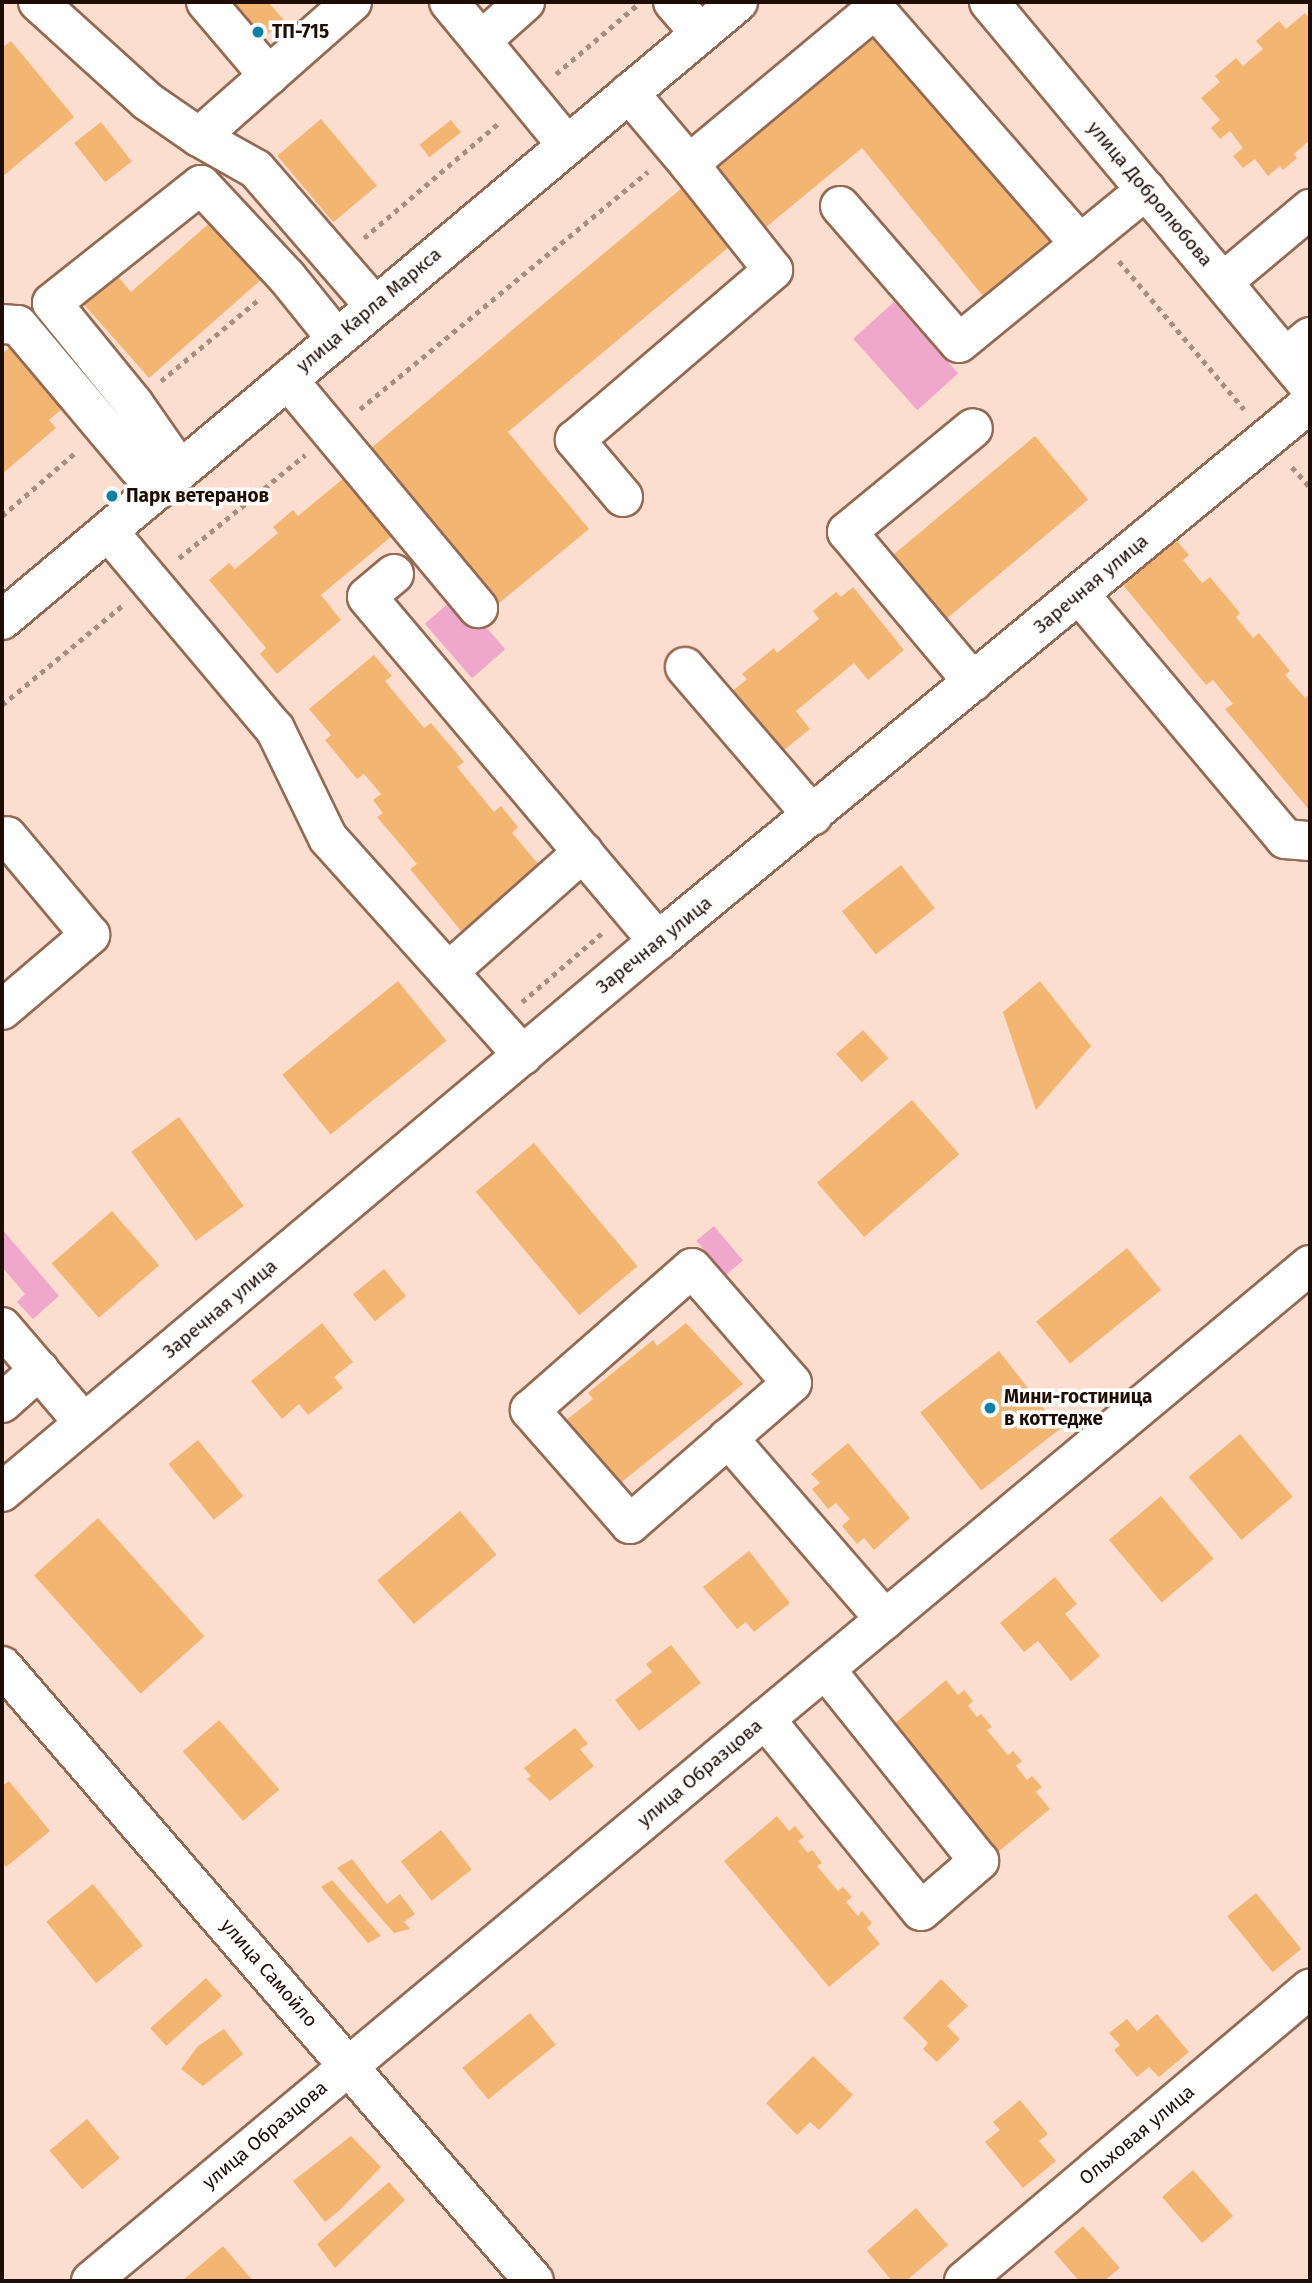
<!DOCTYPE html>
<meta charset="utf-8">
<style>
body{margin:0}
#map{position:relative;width:1312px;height:2283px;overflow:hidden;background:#fbdecf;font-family:"Fira Sans",sans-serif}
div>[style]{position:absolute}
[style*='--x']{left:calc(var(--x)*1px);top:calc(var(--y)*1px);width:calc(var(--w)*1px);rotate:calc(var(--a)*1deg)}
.green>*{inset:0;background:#efa8cb;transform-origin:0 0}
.building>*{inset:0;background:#f3b672;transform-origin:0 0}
.path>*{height:4.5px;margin-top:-2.25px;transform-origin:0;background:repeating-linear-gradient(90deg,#a68e81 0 5px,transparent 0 10px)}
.roads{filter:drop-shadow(2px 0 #946a54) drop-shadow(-2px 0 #946a54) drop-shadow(0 2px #946a54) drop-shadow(0 -2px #946a54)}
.minor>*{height:38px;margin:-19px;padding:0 19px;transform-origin:19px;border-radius:19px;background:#fff}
.dots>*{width:19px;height:19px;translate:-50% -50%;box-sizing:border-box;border:4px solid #fff;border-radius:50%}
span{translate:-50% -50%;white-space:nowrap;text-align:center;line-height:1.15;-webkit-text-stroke:7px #fff;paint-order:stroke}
.poi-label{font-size:19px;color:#1d0d05;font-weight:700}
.left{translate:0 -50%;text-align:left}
.street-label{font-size:19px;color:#1d0d05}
.frame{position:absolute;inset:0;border:4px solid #1d0d05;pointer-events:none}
</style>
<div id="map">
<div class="green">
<div style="left:894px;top:302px;width:96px;height:55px;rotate:48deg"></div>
<div style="left:458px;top:595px;width:72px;height:44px;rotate:49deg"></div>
<div style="left:714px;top:1226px;width:45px;height:23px;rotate:50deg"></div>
<div style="clip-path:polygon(2px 1229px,59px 1296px,33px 1319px,17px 1302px,25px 1294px,2px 1267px)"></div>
</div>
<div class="building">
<div style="clip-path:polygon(227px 2px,268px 2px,284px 20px,256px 44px)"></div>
<div style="clip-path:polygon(1305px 13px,1310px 18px,1310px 140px,1294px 154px,1297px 158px,1283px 170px,1280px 166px,1268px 176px,1255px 159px,1243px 168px,1233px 156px,1243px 148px,1230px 131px,1220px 139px,1211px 128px,1220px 120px,1201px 98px,1220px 82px,1215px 76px,1236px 58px,1243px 66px,1263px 49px,1256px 41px,1279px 21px,1286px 29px)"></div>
<div style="clip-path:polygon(882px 29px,1053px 238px,983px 296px,862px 148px,765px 228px,715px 166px)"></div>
<div style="clip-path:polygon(11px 41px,74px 117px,2px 177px,2px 48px)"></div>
<div style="left:321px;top:119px;width:87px;height:57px;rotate:50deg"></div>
<div style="left:451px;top:120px;width:16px;height:40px;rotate:52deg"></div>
<div style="left:101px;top:122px;width:50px;height:34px;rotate:52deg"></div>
<div style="clip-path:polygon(682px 188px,730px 246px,508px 432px,589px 529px,498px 604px,370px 449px)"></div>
<div style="clip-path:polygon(213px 220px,263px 278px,149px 378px,81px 301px,114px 272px,131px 292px)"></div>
<div style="clip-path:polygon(16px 342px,68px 404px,49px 420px,56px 428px,2px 474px,2px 354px)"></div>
<div style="left:1035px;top:436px;width:83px;height:186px;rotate:50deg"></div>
<div style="clip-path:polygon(344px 478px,392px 536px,321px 595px,341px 620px,277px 674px,260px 654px,266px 648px,209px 580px,229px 563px,235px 569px,278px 533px,273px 527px,293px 510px,298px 516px)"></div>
<div style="clip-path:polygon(1176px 540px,1189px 555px,1183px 560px,1202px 583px,1210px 577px,1240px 613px,1236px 617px,1253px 638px,1259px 633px,1290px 671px,1285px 675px,1305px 698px,1310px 694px,1310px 811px,1225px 709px,1233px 704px,1213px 680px,1206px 685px,1123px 585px)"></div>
<div style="clip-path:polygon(853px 587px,904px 650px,868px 680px,854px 663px,796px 711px,810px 729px,779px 754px,729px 694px,747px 679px,742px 674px,774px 648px,777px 653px,819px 619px,813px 611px,836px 592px,841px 597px)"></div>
<div style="clip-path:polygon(374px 655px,392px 676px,385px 681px,424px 728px,431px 723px,464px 762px,457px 767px,494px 812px,501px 806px,518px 827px,512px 833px,540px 866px,462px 932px,410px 869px,417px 864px,377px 817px,383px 813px,373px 800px,381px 794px,364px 774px,357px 779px,325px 740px,331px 735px,309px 709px)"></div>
<div style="left:901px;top:865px;width:55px;height:75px;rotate:52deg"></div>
<div style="left:398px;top:981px;width:77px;height:149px;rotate:51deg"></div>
<div style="clip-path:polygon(1040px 981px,1091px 1046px,1036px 1110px,1003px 1012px)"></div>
<div style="left:863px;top:1030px;width:38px;height:36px;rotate:48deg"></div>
<div style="left:912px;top:1100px;width:72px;height:126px;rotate:49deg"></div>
<div style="left:179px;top:1117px;width:110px;height:59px;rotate:54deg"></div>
<div style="left:534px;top:1143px;width:161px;height:76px;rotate:50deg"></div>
<div style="left:112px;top:1211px;width:72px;height:80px;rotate:49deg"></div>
<div style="left:1127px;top:1248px;width:54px;height:117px;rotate:51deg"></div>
<div style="left:384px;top:1269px;width:35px;height:40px;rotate:51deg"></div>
<div style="clip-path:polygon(322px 1323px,353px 1362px,334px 1377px,343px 1388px,308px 1415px,299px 1404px,282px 1419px,251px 1381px)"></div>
<div style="clip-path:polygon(686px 1323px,743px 1384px,612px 1490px,565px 1421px,593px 1399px,588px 1393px,653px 1340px,657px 1346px)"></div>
<div style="left:999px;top:1351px;width:99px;height:100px;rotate:52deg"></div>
<div style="left:1240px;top:1434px;width:82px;height:67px;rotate:50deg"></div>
<div style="left:198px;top:1440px;width:72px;height:38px;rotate:51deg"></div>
<div style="clip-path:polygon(848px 1443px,910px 1518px,874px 1550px,864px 1538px,857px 1544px,842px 1526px,850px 1519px,836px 1503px,828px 1509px,812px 1489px,820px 1483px,811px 1474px)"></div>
<div style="left:1161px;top:1496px;width:82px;height:68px;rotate:50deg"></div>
<div style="left:460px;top:1511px;width:57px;height:108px;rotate:50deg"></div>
<div style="left:98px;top:1518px;width:159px;height:86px;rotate:48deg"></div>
<div style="clip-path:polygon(749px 1551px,790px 1603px,754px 1632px,746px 1622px,737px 1629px,703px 1587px)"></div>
<div style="clip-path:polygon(1055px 1577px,1077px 1604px,1065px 1614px,1100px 1656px,1071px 1681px,1038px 1641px,1024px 1652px,1000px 1623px)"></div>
<div style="clip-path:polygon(671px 1645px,701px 1683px,639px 1731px,615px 1700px,652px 1672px,646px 1664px)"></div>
<div style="clip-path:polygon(946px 1680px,958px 1695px,964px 1690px,973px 1701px,968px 1706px,977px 1717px,981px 1714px,992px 1727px,987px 1730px,1008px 1755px,1013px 1751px,1022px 1761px,1016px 1766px,1027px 1780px,1032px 1776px,1042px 1787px,1036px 1792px,1050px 1809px,998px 1852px,893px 1725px)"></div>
<div style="left:219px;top:1720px;width:92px;height:48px;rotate:49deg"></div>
<div style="clip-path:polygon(575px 1728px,588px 1744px,580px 1749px,594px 1766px,550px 1801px,527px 1779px,531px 1776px,524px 1768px)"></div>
<div style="clip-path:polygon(9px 1781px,50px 1831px,6px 1867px,2px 1862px,2px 1786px)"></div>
<div style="clip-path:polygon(777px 1816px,789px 1831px,795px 1826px,804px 1837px,798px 1841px,808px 1853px,812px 1850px,822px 1863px,817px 1866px,838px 1891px,843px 1887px,852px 1897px,846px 1902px,858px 1916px,862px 1911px,872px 1923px,867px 1928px,880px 1944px,829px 1987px,724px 1861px)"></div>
<div style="left:441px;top:1830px;width:50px;height:51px;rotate:52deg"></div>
<div style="clip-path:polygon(352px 1859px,387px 1904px,400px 1894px,415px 1914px,404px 1922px,410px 1929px,394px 1933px,337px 1868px)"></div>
<div style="clip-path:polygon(332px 1880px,381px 1936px,368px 1943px,321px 1887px)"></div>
<div style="left:93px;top:1884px;width:79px;height:60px;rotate:51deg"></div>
<div style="left:1256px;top:1893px;width:72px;height:37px;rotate:51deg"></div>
<div style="left:206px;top:1978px;width:24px;height:75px;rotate:48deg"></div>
<div style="clip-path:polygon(941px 1979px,968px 2006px,947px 2026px,960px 2039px,937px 2062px,923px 2049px,928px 2043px,903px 2018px)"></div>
<div style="left:530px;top:2013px;width:41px;height:87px;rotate:51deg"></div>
<div style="clip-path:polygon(1157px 2014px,1189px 2052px,1159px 2077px,1149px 2067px,1137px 2077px,1114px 2050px,1120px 2045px,1109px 2033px,1127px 2019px,1137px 2031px)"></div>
<div style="clip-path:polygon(224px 2029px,243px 2054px,203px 2086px,181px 2069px,198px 2046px)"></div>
<div style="clip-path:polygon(813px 2056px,853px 2095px,819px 2130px,810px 2122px,797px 2135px,766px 2103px)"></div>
<div style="clip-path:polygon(1020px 2100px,1048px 2134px,1039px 2141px,1056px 2161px,1023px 2188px,985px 2142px,1000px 2130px,993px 2122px)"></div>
<div style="left:87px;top:2119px;width:51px;height:49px;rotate:50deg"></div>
<div style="clip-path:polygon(351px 2136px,381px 2167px,340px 2210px,325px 2222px,293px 2181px)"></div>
<div style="left:1193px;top:2170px;width:61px;height:41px;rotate:49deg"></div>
<div style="clip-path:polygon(389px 2182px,405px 2200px,335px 2268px,317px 2244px)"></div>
<div style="clip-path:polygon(916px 2208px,948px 2245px,906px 2281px,892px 2281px,867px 2251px)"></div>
<div style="clip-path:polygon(1083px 2226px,1120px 2268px,1104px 2281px,1079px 2281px,1054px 2252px)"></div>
<div style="clip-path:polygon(223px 2246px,253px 2281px,182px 2281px)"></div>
</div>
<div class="path">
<div style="--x:556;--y:74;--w:106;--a:-40.4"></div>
<div style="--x:364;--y:238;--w:180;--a:-40.5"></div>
<div style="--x:1119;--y:261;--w:194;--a:49.8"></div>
<div style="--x:161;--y:381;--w:128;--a:-39.9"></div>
<div style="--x:360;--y:409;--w:373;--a:-39.5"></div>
<div style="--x:1292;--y:467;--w:27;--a:48"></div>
<div style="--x:2;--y:516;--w:98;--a:-40.9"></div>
<div style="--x:179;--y:558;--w:163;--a:-39.3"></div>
<div style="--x:2;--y:705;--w:158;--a:-39.6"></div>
<div style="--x:522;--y:1002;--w:107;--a:-40.8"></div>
</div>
<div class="roads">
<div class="minor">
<div style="--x:38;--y:2;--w:147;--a:42.2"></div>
<div style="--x:147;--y:101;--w:63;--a:34.7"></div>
<div style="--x:199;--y:137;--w:65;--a:29.3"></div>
<div style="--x:256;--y:169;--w:180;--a:49.1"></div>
<div style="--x:206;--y:2;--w:97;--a:49.6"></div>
<div style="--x:449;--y:2;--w:185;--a:50.5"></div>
<div style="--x:673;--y:2;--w:41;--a:48.9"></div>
<div style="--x:989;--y:2;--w:501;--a:50.18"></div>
<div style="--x:481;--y:41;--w:59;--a:-41.6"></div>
<div style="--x:629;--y:93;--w:93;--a:49.8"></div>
<div style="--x:199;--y:137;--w:204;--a:-41.4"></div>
<div style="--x:840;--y:206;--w:181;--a:49"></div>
<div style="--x:959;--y:343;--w:242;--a:-39.3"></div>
<div style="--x:1223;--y:282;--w:114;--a:-40"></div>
<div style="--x:2;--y:324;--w:16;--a:4"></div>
<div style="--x:18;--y:325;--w:216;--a:49.9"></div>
<div style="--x:1286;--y:357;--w:31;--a:-40"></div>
<div style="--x:288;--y:380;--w:297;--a:50.2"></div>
<div style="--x:180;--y:470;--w:80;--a:-124.9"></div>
<div style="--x:134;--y:404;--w:130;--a:-129.1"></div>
<div style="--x:52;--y:303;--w:190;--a:-38.4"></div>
<div style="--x:201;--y:185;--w:125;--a:47"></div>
<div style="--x:286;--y:276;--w:80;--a:51.1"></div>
<div style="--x:623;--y:497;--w:75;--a:-130.1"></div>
<div style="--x:575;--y:440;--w:261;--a:-40.6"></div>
<div style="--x:773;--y:270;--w:135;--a:-128.4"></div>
<div style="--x:689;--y:164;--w:242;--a:-39.8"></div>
<div style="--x:875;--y:9;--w:312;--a:48.9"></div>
<div style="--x:108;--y:531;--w:259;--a:49.9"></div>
<div style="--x:275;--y:729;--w:121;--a:64.1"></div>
<div style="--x:328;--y:838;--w:292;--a:48.1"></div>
<div style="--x:394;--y:574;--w:35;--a:140"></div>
<div style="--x:367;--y:597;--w:451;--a:49.8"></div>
<div style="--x:1079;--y:594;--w:320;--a:49.9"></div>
<div style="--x:1285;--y:839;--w:25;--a:5"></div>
<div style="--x:2;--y:620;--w:961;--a:-40.02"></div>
<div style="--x:685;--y:667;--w:196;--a:49.3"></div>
<div style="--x:973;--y:682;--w:196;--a:-130"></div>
<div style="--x:847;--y:532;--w:163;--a:-39.5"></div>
<div style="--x:448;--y:972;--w:181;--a:-41.6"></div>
<div style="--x:2;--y:1010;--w:116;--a:-40.4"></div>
<div style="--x:90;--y:935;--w:129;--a:-130"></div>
<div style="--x:692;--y:1268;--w:152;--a:49"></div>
<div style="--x:792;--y:1383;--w:215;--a:139"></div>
<div style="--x:630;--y:1524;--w:152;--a:-131.3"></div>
<div style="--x:530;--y:1410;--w:215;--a:-41.2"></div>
<div style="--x:2;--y:1327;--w:126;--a:49.5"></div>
<div style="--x:2;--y:1403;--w:50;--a:-41.7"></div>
<div style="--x:728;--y:1438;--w:240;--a:49.1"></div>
<div style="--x:2;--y:1492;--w:857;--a:-40.03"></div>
<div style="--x:658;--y:941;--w:845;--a:-39.53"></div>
<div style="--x:2;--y:1666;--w:813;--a:49.14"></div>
<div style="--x:765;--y:1719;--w:247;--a:50.9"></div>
<div style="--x:921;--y:1911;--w:77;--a:-40.8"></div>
<div style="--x:979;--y:1861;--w:246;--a:-128.7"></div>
<div style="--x:91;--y:2281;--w:1587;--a:-39.81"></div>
<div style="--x:964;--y:2281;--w:453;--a:-40.2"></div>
</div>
</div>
<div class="dots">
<div style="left:258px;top:32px;background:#0f81a8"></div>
<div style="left:112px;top:496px;background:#0f81a8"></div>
<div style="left:990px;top:1408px;background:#0f81a8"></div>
</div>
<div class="poi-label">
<span class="left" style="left:272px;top:32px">ТП-715</span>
<span class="left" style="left:126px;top:496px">Парк ветеранов</span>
<span class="left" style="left:1004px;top:1408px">Мини-гостиница<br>в коттедже</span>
</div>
<div class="street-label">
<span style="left:1150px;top:194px;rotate:50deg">улица Добролюбова</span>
<span style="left:369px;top:310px;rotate:-40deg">улица Карла Маркса</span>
<span style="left:1091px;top:584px;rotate:-40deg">Заречная улица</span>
<span style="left:654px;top:945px;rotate:-39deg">Заречная улица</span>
<span style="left:220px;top:1309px;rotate:-40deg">Заречная улица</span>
<span style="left:700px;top:1773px;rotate:-40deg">улица Образцова</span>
<span style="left:269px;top:1973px;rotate:49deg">улица Самойло</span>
<span style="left:265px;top:2135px;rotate:-40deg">улица Образцова</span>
<span style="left:1137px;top:2135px;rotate:-40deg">Ольховая улица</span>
</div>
<div class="frame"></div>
</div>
